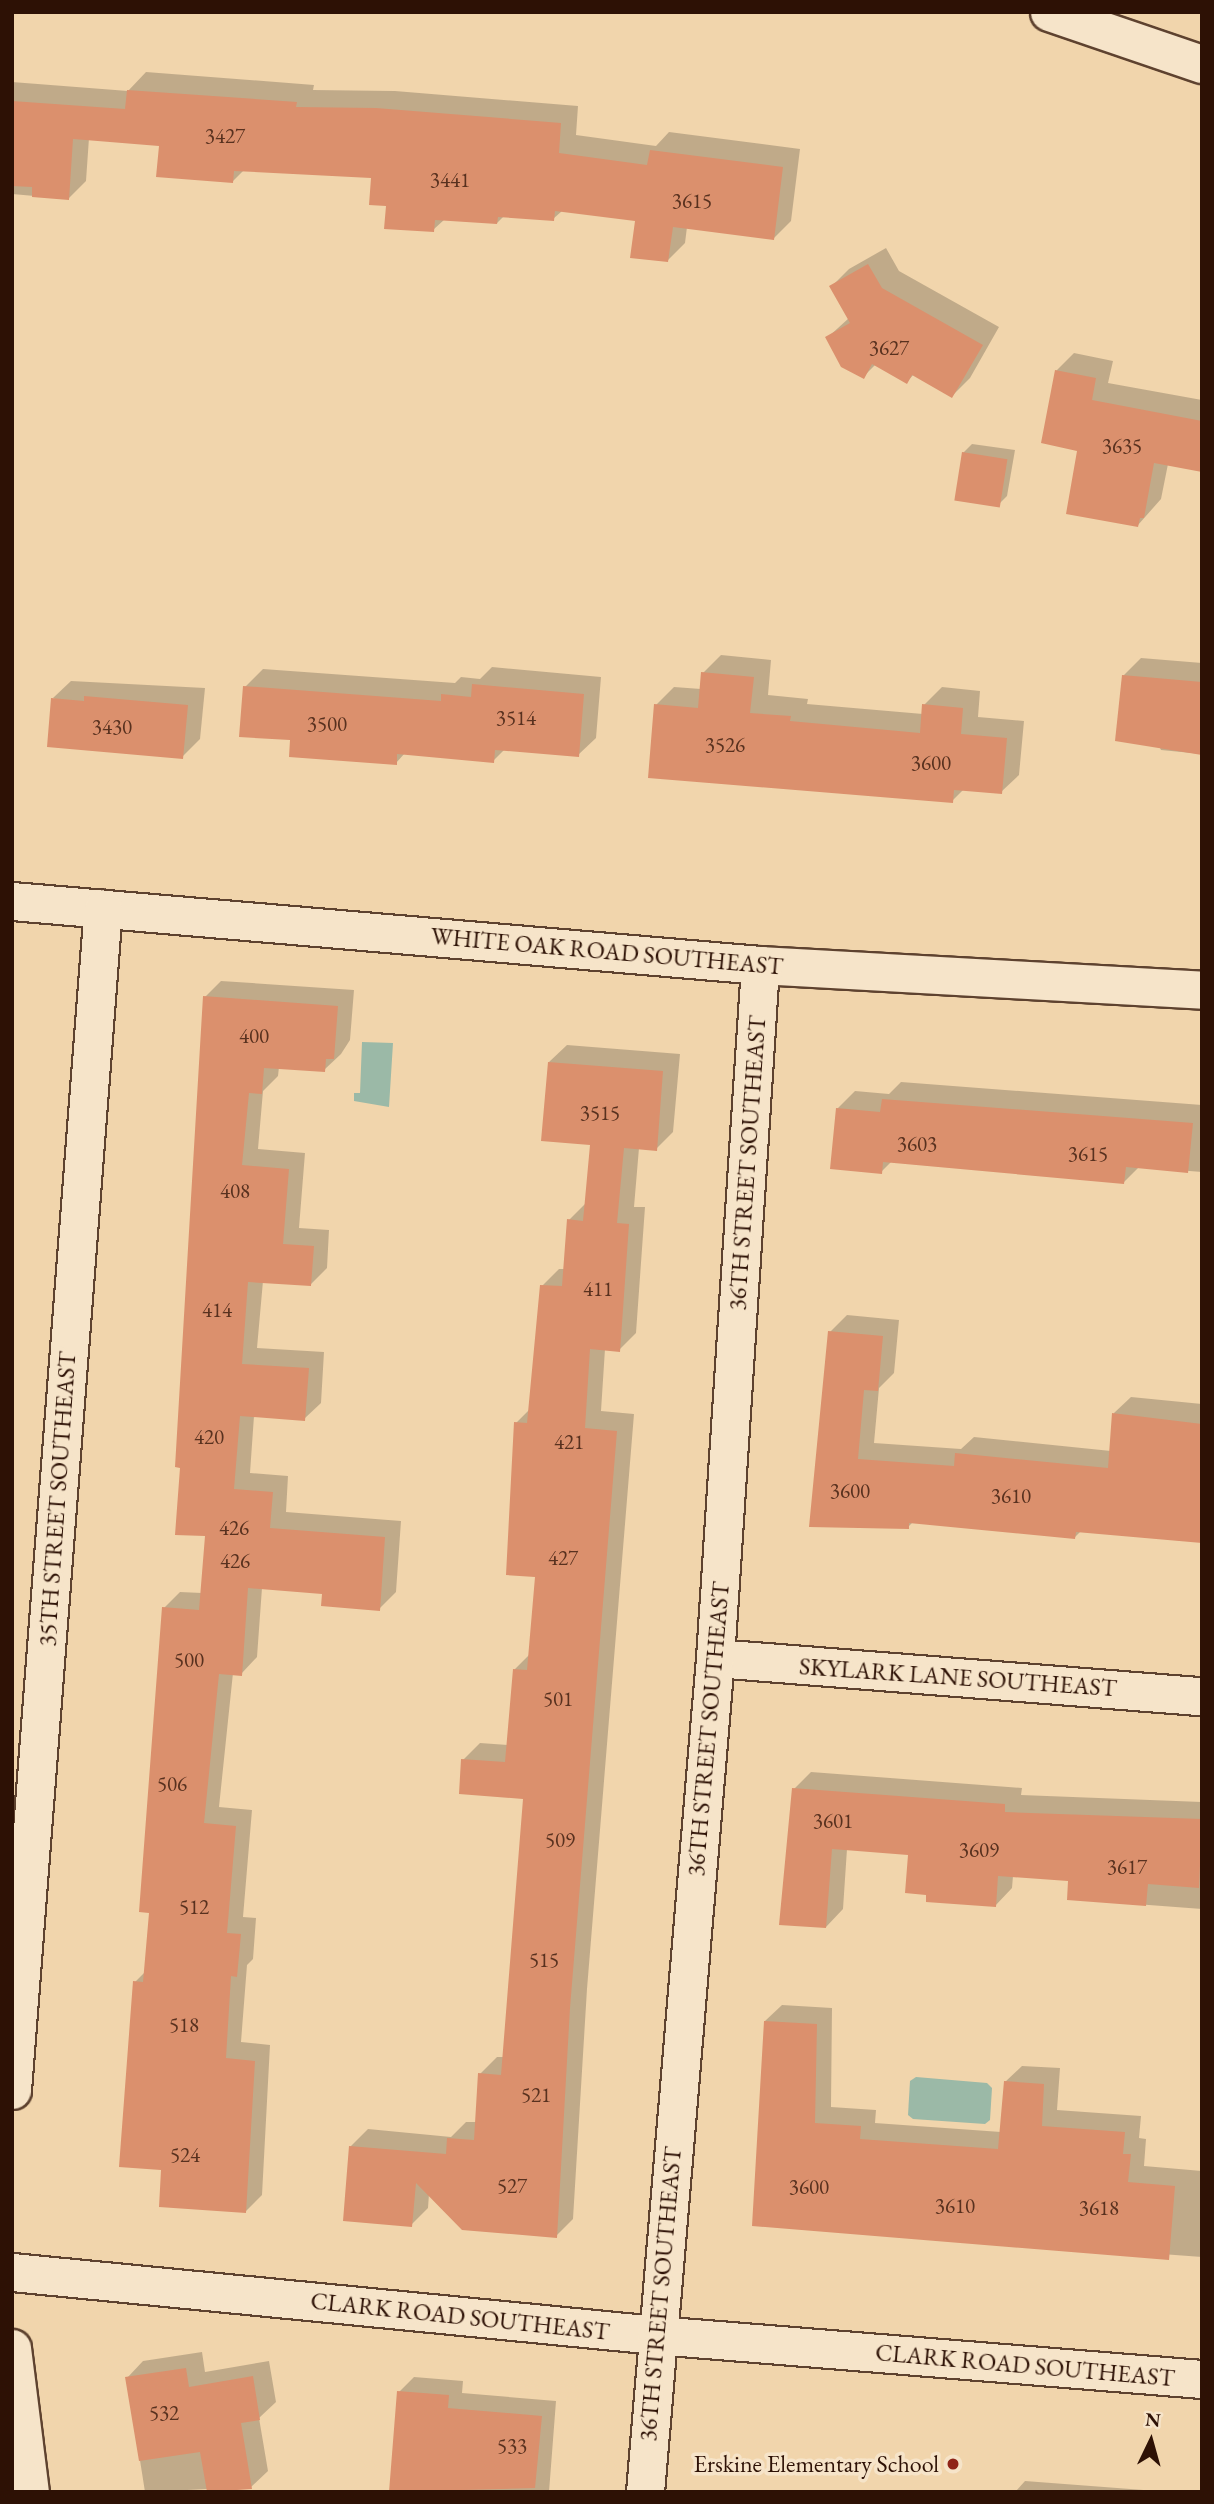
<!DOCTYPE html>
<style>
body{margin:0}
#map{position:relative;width:1214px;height:2504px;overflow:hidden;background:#f1d5ac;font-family:"EB Garamond",serif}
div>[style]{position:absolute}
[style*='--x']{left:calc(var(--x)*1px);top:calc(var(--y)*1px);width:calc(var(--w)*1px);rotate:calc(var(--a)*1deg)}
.water>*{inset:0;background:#9bb9a7}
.shadow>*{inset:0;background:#0003}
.building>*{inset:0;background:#db906d;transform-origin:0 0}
.roads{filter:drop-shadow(2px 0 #5e422f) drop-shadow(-2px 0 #5e422f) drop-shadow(0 2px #5e422f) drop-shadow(0 -2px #5e422f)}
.minor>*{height:37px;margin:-18.5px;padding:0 18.5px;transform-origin:18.5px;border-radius:18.5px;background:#f6e4c9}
.dots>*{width:19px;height:19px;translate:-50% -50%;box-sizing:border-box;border:4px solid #f6e4c9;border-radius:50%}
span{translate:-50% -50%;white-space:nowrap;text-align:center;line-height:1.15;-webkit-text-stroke:7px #f6e4c9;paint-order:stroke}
.number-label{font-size:21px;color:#58311f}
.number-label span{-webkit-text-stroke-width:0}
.street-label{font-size:24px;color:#2d1105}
.poi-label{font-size:24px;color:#2d1105}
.right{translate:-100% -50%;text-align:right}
.frame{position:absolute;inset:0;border:14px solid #2d1105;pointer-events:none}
.north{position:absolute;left:1116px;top:2406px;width:70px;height:70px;-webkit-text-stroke:5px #f6e4c9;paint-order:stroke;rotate:5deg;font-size:19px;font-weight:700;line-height:28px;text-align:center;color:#2d1105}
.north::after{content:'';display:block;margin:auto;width:24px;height:32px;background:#2d1105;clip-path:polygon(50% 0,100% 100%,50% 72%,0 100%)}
</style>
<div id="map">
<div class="water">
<div style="clip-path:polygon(362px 1042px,393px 1043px,389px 1107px,354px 1101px,354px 1093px,360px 1093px)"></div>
<div style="clip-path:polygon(916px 2077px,987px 2083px,992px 2088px,990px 2120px,985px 2124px,913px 2119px,908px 2115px,910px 2081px)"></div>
</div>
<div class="shadow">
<div style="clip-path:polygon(146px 72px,314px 85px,313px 90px,395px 91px,578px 106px,576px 135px,656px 146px,669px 132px,800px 149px,791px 221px,773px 239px,687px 227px,685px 243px,667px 261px,637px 220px,562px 211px,553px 219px,504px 216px,497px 223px,445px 219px,433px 230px,388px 205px,373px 177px,244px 170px,233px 181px,161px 145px,89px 138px,86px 181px,68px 199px,12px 194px,12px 82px,128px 91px)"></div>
<div style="clip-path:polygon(886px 248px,899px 271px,999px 327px,970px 378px,952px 396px,914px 374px,907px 382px,876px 364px,863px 377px,827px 338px,849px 318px,831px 287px,849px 269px)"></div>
<div style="clip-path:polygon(1074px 353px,1113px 361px,1108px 383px,1202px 400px,1202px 470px,1168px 464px,1161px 499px,1138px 525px,1079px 449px,1056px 371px)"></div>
<div style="clip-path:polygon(972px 444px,1015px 450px,1007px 496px,999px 504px,963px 453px)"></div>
<div style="clip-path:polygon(721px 655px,771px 660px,768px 695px,808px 699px,807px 704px,923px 714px,924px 705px,942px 687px,980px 691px,978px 717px,1024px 721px,1019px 775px,1001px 792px,964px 789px,952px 801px,656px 705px,674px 687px,701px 689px,703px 673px)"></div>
<div style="clip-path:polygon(1141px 658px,1202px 663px,1202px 754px,1161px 750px,1123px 676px)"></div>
<div style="clip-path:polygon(492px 667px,601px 677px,596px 738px,578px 755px,505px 749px,493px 761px,405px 753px,396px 763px,292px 739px,245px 687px,263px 669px,455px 683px,461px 677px,480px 679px)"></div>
<div style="clip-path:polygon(71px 681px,205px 688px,200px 739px,182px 757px,53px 698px)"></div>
<div style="clip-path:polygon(221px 981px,354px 990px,350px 1040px,341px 1054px,324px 1070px,279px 1067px,278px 1076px,263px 1091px,258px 1149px,305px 1153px,299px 1228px,329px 1230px,327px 1268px,311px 1284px,263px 1281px,257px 1348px,324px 1352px,321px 1403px,304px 1419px,254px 1416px,250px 1473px,288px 1476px,286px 1512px,401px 1521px,396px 1592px,379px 1609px,323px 1592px,262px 1588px,257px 1657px,241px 1674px,233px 1673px,219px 1807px,252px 1810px,243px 1917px,256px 1918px,253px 1959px,247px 1965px,241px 2042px,270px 2045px,262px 2195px,246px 2211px,163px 2169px,135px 1982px,146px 1971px,151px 1912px,164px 1608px,180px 1592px,202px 1593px,207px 1535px,205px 997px)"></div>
<div style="clip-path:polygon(567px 1045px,680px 1054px,673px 1132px,656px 1149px,639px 1148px,634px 1207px,645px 1207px,636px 1333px,619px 1350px,605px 1349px,601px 1411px,634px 1414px,587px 1989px,573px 2219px,556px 2236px,429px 2194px,428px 2208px,411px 2225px,350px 2147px,368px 2129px,451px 2137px,466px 2122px,477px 2122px,480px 2074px,497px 2057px,505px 2057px,525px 1797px,463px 1760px,480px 1743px,508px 1745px,515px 1669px,530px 1654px,537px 1576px,516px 1423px,530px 1409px,542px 1286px,559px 1269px,565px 1269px,569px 1220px,586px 1203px,592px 1144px,549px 1062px)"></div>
<div style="clip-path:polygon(901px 1082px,1202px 1105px,1202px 1172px,1139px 1167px,1124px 1182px,892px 1161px,881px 1172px,837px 1109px,855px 1091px,889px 1094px)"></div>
<div style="clip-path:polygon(847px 1315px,899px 1320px,894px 1373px,879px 1388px,874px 1443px,961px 1449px,974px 1437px,1111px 1451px,1114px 1413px,1131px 1397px,1202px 1404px,1202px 1540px,1081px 1531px,1074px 1538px,913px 1522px,908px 1527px,810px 1525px,830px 1332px)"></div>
<div style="clip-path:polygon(811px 1772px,1022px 1788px,1021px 1795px,1202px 1802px,1202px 1909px,1069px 1899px,1070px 1880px,1013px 1876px,1012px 1888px,995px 1906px,928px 1893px,910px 1854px,847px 1849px,843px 1909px,826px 1927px,794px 1789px)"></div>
<div style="clip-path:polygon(782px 2005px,832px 2008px,831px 2107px,876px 2110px,875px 2123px,1001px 2132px,1005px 2082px,1022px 2066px,1060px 2068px,1057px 2110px,1141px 2116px,1139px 2138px,1146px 2139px,1144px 2166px,1202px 2171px,1202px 2257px,754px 2224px,765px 2021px)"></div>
<div style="clip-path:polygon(202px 2352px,205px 2372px,269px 2361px,276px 2402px,259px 2418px,268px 2471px,251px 2487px,145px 2492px,127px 2378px,143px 2361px)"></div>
<div style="clip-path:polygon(414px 2377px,463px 2381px,462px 2393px,556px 2401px,549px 2492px,391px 2492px,399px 2392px)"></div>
<div style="clip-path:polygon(1025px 2481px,1170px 2492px,1015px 2492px)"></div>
</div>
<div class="building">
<div style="clip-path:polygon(127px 90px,297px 102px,296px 107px,376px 108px,561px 123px,559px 153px,647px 165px,650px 150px,783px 167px,774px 240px,673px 227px,668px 262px,630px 258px,635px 221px,555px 211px,554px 221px,498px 217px,497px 224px,435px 220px,434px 232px,384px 229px,386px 206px,369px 205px,371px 178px,234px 171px,233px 183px,156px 177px,159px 146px,73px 139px,69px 200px,32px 197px,32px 187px,12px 186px,12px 101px,125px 109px)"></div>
<div style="clip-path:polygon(868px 264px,882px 288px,983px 345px,952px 398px,912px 375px,907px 384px,872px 364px,864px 379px,841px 367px,825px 337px,850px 323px,829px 286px)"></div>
<div style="clip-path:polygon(1055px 370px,1096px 378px,1092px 400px,1202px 421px,1202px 472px,1154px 463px,1144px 518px,1140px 518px,1138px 527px,1066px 514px,1077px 451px,1041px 443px)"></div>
<div style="left:962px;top:452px;width:46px;height:49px;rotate:9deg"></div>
<div style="clip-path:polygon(701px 672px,754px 677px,750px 713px,791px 716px,790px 721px,920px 733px,922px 704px,963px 708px,961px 734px,1007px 738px,1002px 794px,954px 790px,953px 803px,648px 778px,654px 704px,698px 708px)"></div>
<div style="clip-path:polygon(1122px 675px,1202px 682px,1202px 755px,1115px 741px)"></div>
<div style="clip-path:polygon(472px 684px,584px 694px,579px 757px,495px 750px,494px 763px,397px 754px,397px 765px,289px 757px,290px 740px,239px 737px,243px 686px,441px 701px,441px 694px,471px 697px)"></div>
<div style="clip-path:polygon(84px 696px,188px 705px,183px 759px,47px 747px,51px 698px,84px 701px)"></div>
<div style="clip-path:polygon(203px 996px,338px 1006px,334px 1059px,326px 1059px,325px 1072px,264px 1068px,262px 1094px,249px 1093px,242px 1165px,289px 1169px,283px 1244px,314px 1246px,311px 1286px,248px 1282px,242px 1364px,309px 1368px,305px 1421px,240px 1416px,234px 1489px,273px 1492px,270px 1528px,385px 1537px,380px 1611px,321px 1606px,322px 1594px,248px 1588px,242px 1676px,219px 1674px,204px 1823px,236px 1826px,227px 1933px,241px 1934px,237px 1977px,231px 1976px,226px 2058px,255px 2061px,246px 2213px,159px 2207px,161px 2170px,119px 2167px,133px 1981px,143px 1982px,149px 1913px,139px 1912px,162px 1607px,199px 1610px,205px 1536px,175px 1535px,180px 1468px,175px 1467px)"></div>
<div style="clip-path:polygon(548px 1062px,663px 1071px,657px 1151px,624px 1148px,617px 1223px,629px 1224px,620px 1352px,590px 1349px,585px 1428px,617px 1431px,570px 2008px,557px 2238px,462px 2230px,416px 2183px,412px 2227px,343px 2221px,349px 2146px,446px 2154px,447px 2138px,474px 2140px,478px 2073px,501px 2075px,523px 1799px,459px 1794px,461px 1759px,505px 1762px,513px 1669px,527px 1670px,535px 1577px,506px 1575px,514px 1422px,527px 1423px,540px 1285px,562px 1286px,567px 1219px,583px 1221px,590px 1145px,541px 1141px)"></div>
<div style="clip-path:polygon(882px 1099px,1193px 1123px,1188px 1173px,1126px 1167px,1124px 1184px,883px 1162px,882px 1174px,830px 1169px,836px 1108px,880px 1112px)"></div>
<div style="clip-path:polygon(828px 1331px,883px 1336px,878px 1391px,864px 1390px,858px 1459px,954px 1466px,955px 1453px,1108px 1468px,1112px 1413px,1202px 1424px,1202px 1543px,1076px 1532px,1075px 1539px,909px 1523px,909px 1529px,809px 1527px)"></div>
<div style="clip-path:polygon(792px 1788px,1005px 1804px,1005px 1812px,1202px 1819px,1199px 1888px,1148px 1884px,1146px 1906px,1067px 1900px,1068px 1881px,998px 1876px,996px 1907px,926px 1902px,926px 1895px,905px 1893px,908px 1855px,832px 1849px,826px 1928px,779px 1925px)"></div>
<div style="clip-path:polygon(764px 2021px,817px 2024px,815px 2123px,861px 2126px,860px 2139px,998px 2149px,1004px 2081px,1044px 2084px,1042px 2126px,1125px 2132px,1123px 2154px,1131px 2154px,1128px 2182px,1175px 2186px,1169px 2260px,752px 2226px)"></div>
<div style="clip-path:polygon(186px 2368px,189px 2387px,253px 2376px,260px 2420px,241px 2423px,252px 2489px,207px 2492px,200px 2452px,139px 2461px,125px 2377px)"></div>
<div style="clip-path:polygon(397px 2391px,449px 2395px,448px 2408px,542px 2416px,535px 2488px,389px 2492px)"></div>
</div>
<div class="roads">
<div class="minor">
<div style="--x:1049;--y:12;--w:162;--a:18.8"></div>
<div style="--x:12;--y:901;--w:751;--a:4.89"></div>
<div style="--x:760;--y:965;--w:443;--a:3.2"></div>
<div style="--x:715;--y:1658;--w:488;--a:4.5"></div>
<div style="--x:12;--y:2090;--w:1185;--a:-85.6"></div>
<div style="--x:12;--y:2272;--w:647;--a:5.59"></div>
<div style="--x:656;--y:2335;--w:548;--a:4.61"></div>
<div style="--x:12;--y:2348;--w:145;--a:82.9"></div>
<div style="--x:645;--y:2492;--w:837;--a:-85.2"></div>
<div style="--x:715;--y:1658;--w:694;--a:-86.28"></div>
</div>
</div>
<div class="dots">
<div style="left:953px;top:2464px;background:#8f2418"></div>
</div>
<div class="number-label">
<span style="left:225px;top:136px">3427</span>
<span style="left:450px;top:180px">3441</span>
<span style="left:692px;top:201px">3615</span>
<span style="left:889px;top:348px">3627</span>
<span style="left:1122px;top:446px">3635</span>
<span style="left:516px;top:718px">3514</span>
<span style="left:327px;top:724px">3500</span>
<span style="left:112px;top:727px">3430</span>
<span style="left:725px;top:745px">3526</span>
<span style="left:931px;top:763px">3600</span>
<span style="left:254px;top:1036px">400</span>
<span style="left:600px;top:1113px">3515</span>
<span style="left:917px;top:1144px">3603</span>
<span style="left:1088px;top:1154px">3615</span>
<span style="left:235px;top:1191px">408</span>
<span style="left:598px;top:1289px">411</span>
<span style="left:217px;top:1310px">414</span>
<span style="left:209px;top:1437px">420</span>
<span style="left:569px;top:1442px">421</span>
<span style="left:850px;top:1491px">3600</span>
<span style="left:1011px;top:1496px">3610</span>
<span style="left:234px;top:1528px">426</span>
<span style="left:563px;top:1558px">427</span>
<span style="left:235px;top:1561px">426</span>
<span style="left:189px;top:1660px">500</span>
<span style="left:558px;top:1699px">501</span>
<span style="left:172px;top:1784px">506</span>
<span style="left:833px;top:1821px">3601</span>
<span style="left:560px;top:1840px">509</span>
<span style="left:979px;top:1850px">3609</span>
<span style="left:1127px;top:1867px">3617</span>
<span style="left:194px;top:1907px">512</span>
<span style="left:544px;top:1960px">515</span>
<span style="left:184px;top:2025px">518</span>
<span style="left:536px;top:2095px">521</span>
<span style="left:185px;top:2155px">524</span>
<span style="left:512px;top:2186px">527</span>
<span style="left:809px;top:2187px">3600</span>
<span style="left:955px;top:2206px">3610</span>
<span style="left:1099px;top:2208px">3618</span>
<span style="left:164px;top:2413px">532</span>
<span style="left:512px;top:2446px">533</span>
</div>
<div class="street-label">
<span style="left:607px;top:951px;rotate:5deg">WHITE OAK ROAD SOUTHEAST</span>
<span style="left:747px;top:1163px;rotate:-86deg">36TH STREET SOUTHEAST</span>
<span style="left:57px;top:1499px;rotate:-86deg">35TH STREET SOUTHEAST</span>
<span style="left:958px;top:1677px;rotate:4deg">SKYLARK LANE SOUTHEAST</span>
<span style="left:708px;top:1729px;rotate:-85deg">36TH STREET SOUTHEAST</span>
<span style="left:660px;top:2294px;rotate:-85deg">36TH STREET SOUTHEAST</span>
<span style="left:460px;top:2316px;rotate:6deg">CLARK ROAD SOUTHEAST</span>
<span style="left:1025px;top:2365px;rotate:5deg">CLARK ROAD SOUTHEAST</span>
</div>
<div class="poi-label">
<span class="right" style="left:939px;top:2464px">Erskine Elementary School</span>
</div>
<div class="frame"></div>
<div class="north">N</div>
</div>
